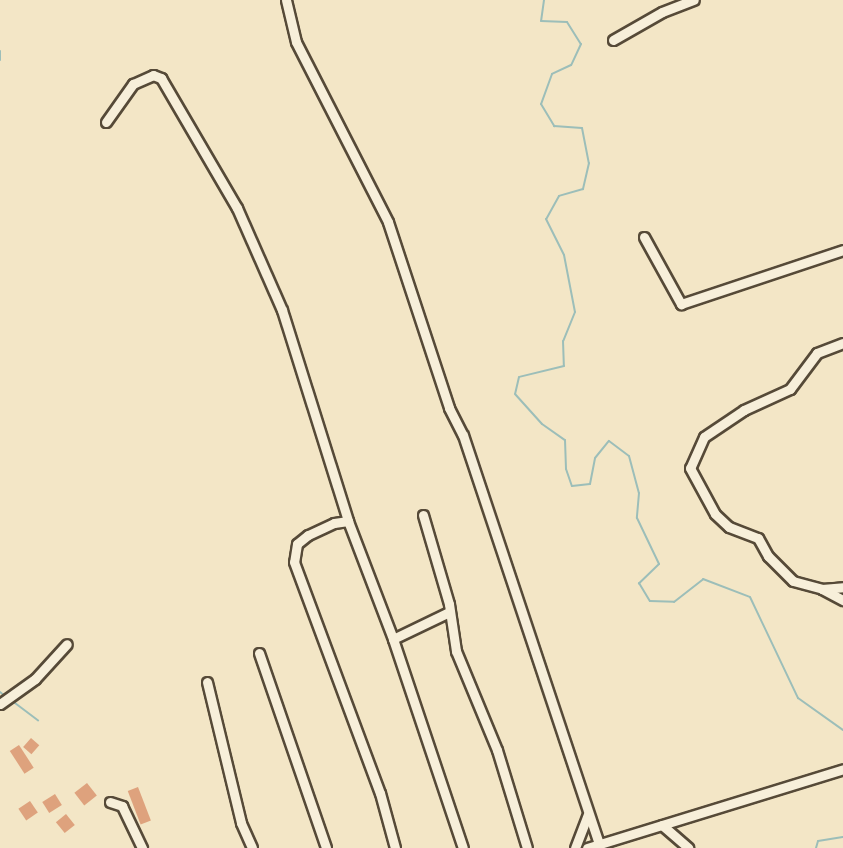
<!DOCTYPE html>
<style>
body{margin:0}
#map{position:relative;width:843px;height:848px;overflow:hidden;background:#f3e6c6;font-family:"Libre Bodoni",serif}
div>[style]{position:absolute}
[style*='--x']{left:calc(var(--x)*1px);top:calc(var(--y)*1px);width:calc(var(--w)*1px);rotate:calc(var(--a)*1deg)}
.stream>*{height:2px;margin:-1px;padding:0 1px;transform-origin:1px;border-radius:1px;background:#9cbeb9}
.building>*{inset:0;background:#dea27d;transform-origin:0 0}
.roads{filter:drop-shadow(2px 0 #564a38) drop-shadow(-2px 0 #564a38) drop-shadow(0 2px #564a38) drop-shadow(0 -2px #564a38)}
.minor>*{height:9px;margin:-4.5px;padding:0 4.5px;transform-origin:4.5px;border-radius:4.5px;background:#f7efda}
span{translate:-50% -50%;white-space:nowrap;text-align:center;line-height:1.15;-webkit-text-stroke:6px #f7efda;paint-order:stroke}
</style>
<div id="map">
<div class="stream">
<div style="--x:544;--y:0;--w:21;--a:98"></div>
<div style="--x:541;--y:21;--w:26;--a:2"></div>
<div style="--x:567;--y:22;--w:26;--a:58"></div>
<div style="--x:581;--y:44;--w:23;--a:115"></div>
<div style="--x:571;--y:65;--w:21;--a:155"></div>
<div style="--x:552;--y:74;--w:32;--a:110"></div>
<div style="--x:541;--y:104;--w:26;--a:59"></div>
<div style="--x:554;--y:126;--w:28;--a:4"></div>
<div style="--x:582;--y:128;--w:36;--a:79"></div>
<div style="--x:589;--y:163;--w:27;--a:103"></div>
<div style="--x:583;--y:189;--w:25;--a:164"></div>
<div style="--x:559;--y:196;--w:26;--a:119"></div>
<div style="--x:546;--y:219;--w:40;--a:63.4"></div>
<div style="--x:564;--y:255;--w:58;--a:79.1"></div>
<div style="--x:575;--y:312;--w:31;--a:112"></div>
<div style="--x:563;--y:341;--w:25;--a:88"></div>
<div style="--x:564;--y:366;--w:46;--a:166.3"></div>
<div style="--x:519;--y:377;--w:17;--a:103"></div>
<div style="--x:515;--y:394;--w:40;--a:48"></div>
<div style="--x:542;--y:424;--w:28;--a:35"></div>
<div style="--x:565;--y:440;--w:29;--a:88"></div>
<div style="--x:566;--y:469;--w:18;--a:71"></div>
<div style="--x:572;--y:486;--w:18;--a:-6"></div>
<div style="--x:590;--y:484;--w:26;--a:-79"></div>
<div style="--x:595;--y:458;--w:22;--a:-51"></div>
<div style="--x:609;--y:441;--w:25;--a:37"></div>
<div style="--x:629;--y:456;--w:38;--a:75"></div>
<div style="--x:639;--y:493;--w:25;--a:95"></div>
<div style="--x:637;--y:518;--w:51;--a:64.4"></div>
<div style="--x:659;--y:564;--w:28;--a:136"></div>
<div style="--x:639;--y:583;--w:21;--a:59"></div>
<div style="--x:650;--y:601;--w:24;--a:2"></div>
<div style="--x:674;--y:602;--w:37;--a:-38"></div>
<div style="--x:703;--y:579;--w:50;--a:21"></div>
<div style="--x:750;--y:597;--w:112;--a:64.6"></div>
<div style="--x:798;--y:698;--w:55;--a:35.4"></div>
<div style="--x:0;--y:51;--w:9;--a:90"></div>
<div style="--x:0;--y:692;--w:8;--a:40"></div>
<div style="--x:11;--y:700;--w:34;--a:37"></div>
<div style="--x:816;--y:848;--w:7;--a:-74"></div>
<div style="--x:818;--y:841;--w:25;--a:-9"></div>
</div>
<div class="building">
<div style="left:31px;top:738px;width:11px;height:12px;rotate:41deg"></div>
<div style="left:19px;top:745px;width:27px;height:11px;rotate:57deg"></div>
<div style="left:87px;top:783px;width:16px;height:16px;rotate:52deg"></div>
<div style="left:138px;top:787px;width:36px;height:11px;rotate:69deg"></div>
<div style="left:55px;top:794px;width:13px;height:15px;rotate:58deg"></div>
<div style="left:30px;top:801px;width:14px;height:14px;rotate:56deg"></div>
<div style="left:66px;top:814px;width:14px;height:13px;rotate:51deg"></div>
</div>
<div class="roads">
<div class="minor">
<div style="--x:286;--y:0;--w:43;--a:76.6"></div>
<div style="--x:296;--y:42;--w:202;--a:62.9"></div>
<div style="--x:388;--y:222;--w:196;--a:71.8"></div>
<div style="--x:449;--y:408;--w:30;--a:63"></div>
<div style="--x:463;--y:435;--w:431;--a:71.6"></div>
<div style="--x:613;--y:40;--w:56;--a:-29.7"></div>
<div style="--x:662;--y:12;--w:34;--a:-21"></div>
<div style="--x:106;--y:122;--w:47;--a:-54.6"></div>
<div style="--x:133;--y:84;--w:22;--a:-24"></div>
<div style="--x:153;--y:75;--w:9;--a:21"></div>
<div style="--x:161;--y:78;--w:151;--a:59.7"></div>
<div style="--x:237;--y:208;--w:111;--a:66.2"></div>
<div style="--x:282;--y:310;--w:221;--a:72.6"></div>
<div style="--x:348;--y:521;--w:126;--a:69.1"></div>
<div style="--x:393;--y:639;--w:220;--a:71.5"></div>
<div style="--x:644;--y:237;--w:77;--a:61.1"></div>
<div style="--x:681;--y:304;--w:171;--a:-18.4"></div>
<div style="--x:843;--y:343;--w:28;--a:159"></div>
<div style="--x:817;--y:353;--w:45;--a:126.9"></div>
<div style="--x:790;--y:389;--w:51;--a:155.5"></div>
<div style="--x:744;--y:410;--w:48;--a:146"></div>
<div style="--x:704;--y:437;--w:34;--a:114"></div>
<div style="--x:690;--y:468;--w:52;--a:61.5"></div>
<div style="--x:715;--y:514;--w:19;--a:43"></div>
<div style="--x:729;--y:527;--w:31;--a:21"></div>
<div style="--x:758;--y:538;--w:21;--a:61"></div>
<div style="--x:768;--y:556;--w:35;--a:45"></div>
<div style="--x:793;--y:581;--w:30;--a:15"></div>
<div style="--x:822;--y:589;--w:21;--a:-5"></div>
<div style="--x:423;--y:515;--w:93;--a:73.7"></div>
<div style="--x:449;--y:604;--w:48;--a:81.5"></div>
<div style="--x:456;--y:651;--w:107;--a:67.5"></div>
<div style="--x:497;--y:750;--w:102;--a:73"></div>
<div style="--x:348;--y:521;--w:14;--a:172"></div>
<div style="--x:334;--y:523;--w:29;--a:155"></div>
<div style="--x:308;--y:535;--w:14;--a:141"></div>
<div style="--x:297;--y:544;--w:18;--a:99"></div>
<div style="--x:294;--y:562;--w:246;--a:69.6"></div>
<div style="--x:380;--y:793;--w:57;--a:74.7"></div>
<div style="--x:822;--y:589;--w:24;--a:28"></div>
<div style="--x:393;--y:639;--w:62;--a:-25.7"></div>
<div style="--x:259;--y:653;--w:206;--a:71"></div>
<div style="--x:207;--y:682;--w:145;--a:76.4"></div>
<div style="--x:241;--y:823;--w:27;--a:66"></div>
<div style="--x:0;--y:704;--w:43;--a:-35.5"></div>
<div style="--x:35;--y:679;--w:47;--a:-47.6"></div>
<div style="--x:110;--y:802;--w:13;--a:18"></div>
<div style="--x:122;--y:806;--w:47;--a:64.5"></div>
<div style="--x:662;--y:825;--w:35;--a:41"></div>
<div style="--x:575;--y:848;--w:36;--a:-69"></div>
<div style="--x:587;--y:848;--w:268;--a:-17.1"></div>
</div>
</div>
</div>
